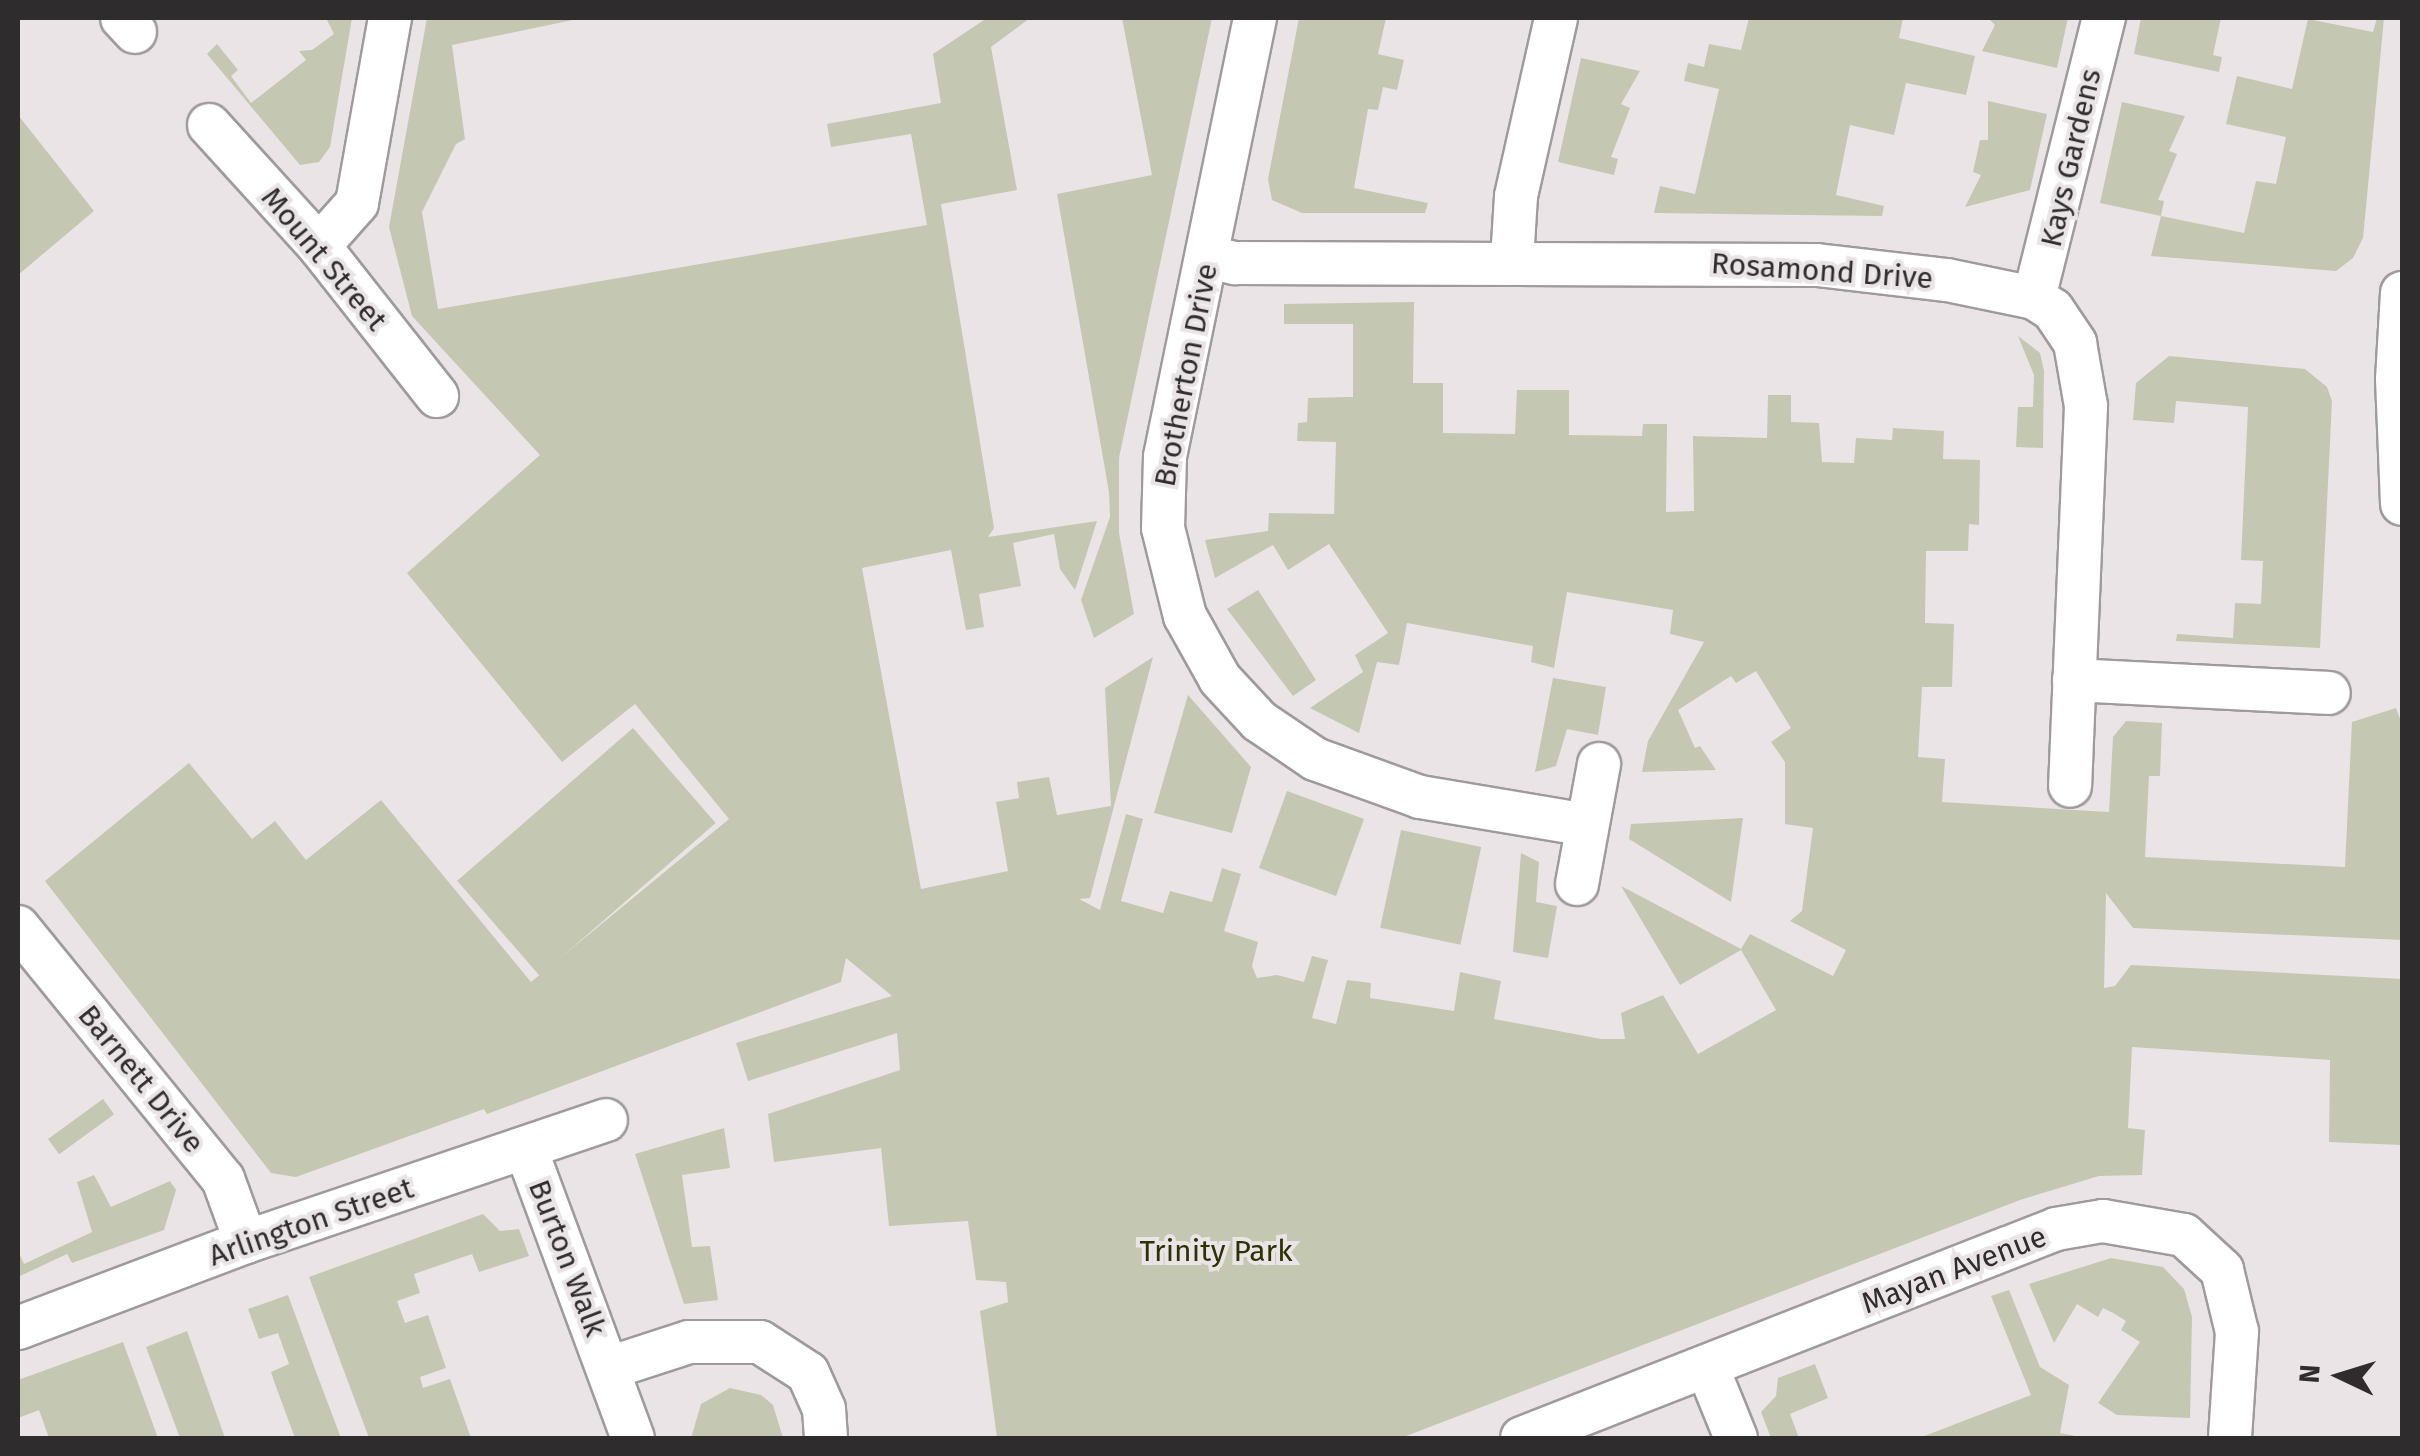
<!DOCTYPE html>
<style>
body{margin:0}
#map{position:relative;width:2420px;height:1456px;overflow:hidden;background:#eae4e6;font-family:"Fira Sans",sans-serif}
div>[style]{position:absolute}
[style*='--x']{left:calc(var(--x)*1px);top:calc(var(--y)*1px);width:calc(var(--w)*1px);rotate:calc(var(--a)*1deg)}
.green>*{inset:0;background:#c4c8b2;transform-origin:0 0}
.roads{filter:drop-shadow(2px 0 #a09a9d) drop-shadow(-2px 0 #a09a9d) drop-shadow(0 2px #a09a9d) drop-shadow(0 -2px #a09a9d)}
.street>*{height:42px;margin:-21px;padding:0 21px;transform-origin:21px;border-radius:21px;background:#fff}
span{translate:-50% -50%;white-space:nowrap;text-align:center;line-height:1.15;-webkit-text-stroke:8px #eae4e6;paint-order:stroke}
.street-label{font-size:30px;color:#2f2c2d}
.park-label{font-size:30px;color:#2d3206}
.frame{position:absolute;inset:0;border:20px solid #2f2c2d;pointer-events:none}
.north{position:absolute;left:2290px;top:1326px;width:100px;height:100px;-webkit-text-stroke:8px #eae4e6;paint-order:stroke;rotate:274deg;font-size:28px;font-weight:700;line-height:40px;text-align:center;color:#2f2c2d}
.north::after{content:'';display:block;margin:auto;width:35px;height:45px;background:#2f2c2d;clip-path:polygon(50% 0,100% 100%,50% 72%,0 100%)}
</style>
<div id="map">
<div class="green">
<div style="clip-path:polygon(326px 18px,352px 18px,330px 147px,319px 162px,300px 165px,207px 54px,217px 44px,238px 70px,231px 76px,251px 103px,306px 60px,299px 51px,312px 50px,334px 34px)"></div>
<div style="clip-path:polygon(427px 18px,573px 20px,452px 45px,465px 139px,456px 144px,422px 212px,438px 309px,927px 225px,911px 134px,831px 147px,827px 124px,941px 103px,933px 54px,987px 18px,1030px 18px,991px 47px,1017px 190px,941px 204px,994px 528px,988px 537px,1097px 521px,1075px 590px,1060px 569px,1054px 534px,1013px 543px,1021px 586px,979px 594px,984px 627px,966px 630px,951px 550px,862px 568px,921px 889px,1008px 871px,996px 802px,1019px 798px,1017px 782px,1049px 777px,1057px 815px,1111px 806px,1105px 688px,1153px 657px,1090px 898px,1079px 899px,1100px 910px,1126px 814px,1143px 819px,1121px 901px,1163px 913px,1170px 891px,1212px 902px,1222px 868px,1241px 874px,1224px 931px,1258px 942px,1252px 966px,1257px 978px,1277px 975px,1304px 982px,1312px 956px,1328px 960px,1312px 1018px,1336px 1024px,1347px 980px,1371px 983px,1370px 998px,1454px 1011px,1460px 972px,1501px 981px,1494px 1019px,1601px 1039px,1625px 1039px,1621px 1013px,1663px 995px,1698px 1054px,1776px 1010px,1741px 950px,1680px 985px,1621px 886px,1741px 949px,1750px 934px,1833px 976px,1846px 950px,1790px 921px,1802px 911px,1813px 828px,1785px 824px,1785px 762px,1771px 742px,1791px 728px,1756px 671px,1736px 683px,1731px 676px,1678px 710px,1695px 748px,1700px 746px,1716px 770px,1642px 772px,1648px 741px,1704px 642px,1670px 634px,1673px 610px,1567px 592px,1554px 668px,1531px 662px,1533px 646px,1407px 623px,1399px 665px,1377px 662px,1359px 733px,1310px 708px,1363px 672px,1355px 655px,1388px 633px,1329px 544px,1288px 570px,1273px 545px,1215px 578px,1205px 540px,1268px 531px,1269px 513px,1334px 514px,1336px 442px,1297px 441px,1298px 423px,1307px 422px,1308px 398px,1353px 397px,1353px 324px,1284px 324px,1284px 304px,1414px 302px,1413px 383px,1443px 383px,1443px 433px,1515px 434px,1517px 390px,1569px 390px,1569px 435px,1642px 436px,1643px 424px,1667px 424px,1666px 512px,1694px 511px,1693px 436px,1767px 438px,1768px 395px,1791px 395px,1791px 422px,1819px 423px,1822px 462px,1854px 463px,1856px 438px,1892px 440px,1893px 428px,1944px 431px,1943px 459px,1980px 460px,1979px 525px,1969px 524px,1968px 551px,1926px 551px,1925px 623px,1954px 624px,1952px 687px,1922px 687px,1918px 757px,1945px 759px,1942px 802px,2109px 812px,2113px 737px,2126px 721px,2162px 723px,2160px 776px,2149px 776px,2145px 857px,2345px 867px,2352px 722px,2396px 708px,2402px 724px,2402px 940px,2133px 928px,2106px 893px,2104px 988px,2115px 986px,2131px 965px,2402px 979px,2402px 1145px,2329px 1142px,2330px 1060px,2132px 1047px,2128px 1128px,2145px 1130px,2142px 1175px,2099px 1176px,2020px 1200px,1401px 1438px,997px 1438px,980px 1311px,1008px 1302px,1006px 1282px,976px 1280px,968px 1221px,889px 1226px,881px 1148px,774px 1162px,768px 1114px,900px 1070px,897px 1033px,748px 1081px,736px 1043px,892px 996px,846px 958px,841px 982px,487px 1114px,484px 1109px,296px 1177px,271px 1173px,45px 881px,189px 763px,252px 839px,275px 821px,306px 860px,381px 800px,531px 982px,729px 819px,635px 704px,562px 762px,407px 573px,540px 455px,412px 316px,389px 227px)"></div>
<div style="clip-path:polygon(1122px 18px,1212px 18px,1119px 458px,1119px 533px,1134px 614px,1094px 638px,1081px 600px,1110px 517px,1109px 492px,1057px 194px,1152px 175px)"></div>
<div style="clip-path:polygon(1299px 18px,1386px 18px,1378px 54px,1404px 60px,1397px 90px,1383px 87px,1378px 110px,1368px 109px,1354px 188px,1428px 203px,1425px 213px,1302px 213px,1272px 200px,1268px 179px)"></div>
<div style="clip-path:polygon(1749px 18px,1903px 18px,1899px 38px,1975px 56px,1966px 95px,1906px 83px,1894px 135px,1850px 125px,1836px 195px,1884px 206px,1882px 216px,1654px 213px,1660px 186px,1695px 194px,1719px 89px,1684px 81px,1688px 63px,1704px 67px,1709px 44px,1741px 50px)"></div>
<div style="clip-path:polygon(1988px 18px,2068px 18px,2057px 68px,1982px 51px,1995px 25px)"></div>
<div style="clip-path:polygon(2141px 18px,2221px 18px,2213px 55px,2222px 57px,2219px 72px,2134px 54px)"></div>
<div style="clip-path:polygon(2377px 18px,2384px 18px,2363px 238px,2353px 258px,2336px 271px,2151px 256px,2161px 216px,2100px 203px,2122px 102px,2185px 116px,2169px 151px,2177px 154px,2158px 200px,2164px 201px,2161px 216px,2244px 233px,2256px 181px,2276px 184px,2286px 137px,2226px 124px,2237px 76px,2292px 89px,2308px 19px,2373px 32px)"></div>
<div style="clip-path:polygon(1581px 58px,1640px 71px,1621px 104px,1630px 108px,1611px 157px,1618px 159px,1614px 175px,1558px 162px)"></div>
<div style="clip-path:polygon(1988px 101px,2047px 114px,2030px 190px,1965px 207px,1981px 175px,1973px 172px,1980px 140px,1988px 140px)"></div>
<div style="clip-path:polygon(18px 115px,94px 211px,18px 275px)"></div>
<div style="clip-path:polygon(2018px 336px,2040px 353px,2044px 371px,2043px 448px,2016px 447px,2018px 407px,2033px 407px,2034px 375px)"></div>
<div style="clip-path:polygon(2169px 356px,2305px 369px,2327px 387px,2332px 401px,2320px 648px,2176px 641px,2177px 634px,2233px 638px,2235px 603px,2261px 604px,2263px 561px,2241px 560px,2248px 407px,2176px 401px,2174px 423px,2133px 420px,2136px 383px)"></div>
<div style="clip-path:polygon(1258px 590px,1316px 680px,1293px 696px,1227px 609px)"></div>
<div style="clip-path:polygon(1553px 678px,1606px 687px,1598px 735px,1567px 729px,1556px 766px,1535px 772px)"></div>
<div style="clip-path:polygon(1188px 695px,1251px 767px,1232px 833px,1154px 813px)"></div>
<div style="left:633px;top:728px;width:126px;height:233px;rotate:49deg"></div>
<div style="left:1287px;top:791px;width:82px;height:82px;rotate:20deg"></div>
<div style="clip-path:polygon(1743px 818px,1731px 902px,1629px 839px,1631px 824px)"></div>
<div style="left:1401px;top:830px;width:82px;height:100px;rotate:12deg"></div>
<div style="clip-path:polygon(1521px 853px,1539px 862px,1536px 902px,1557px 906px,1548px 958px,1513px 952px)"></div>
<div style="left:103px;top:1099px;width:19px;height:68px;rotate:54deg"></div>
<div style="clip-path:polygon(724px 1128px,730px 1168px,682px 1175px,692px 1247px,710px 1246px,718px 1300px,684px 1304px,635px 1154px)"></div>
<div style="clip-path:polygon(94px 1175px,111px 1207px,170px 1181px,176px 1190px,164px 1230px,72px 1263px,67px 1254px,18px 1277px,18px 1251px,24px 1264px,92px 1232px,77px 1182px)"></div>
<div style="clip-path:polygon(483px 1214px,500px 1231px,519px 1229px,529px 1256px,479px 1272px,472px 1254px,414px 1274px,420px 1293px,397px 1301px,405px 1323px,428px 1315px,446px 1368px,420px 1377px,423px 1388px,450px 1379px,471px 1438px,369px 1438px,309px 1277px)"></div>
<div style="clip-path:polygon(2111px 1258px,2163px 1267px,2184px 1289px,2192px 1317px,2190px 1418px,2117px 1415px,2098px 1403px,2140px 1342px,2121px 1330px,2126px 1321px,2115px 1314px,2103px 1308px,2098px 1317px,2077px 1304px,2054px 1343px,2029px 1284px)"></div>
<div style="clip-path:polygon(2009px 1290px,2040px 1367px,2069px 1385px,2060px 1433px,2086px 1438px,1919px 1438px,2031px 1395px,1991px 1296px)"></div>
<div style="clip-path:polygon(288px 1295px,315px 1369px,341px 1438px,295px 1438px,275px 1384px,271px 1372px,289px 1364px,278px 1333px,259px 1339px,248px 1309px)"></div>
<div style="clip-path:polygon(187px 1331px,214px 1407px,225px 1438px,180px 1438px,146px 1347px)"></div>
<div style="clip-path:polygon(123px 1342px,158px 1438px,49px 1438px,39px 1410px,18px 1418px,18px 1380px)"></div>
<div style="clip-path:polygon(1815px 1364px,1828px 1398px,1790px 1414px,1799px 1438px,1771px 1438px,1761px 1412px,1776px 1396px,1778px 1378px)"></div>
<div style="clip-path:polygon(730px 1388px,761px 1395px,773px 1405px,783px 1438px,691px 1438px,701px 1404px)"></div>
</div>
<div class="roads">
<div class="street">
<div style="--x:122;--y:18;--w:19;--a:47"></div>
<div style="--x:1255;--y:18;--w:448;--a:101.6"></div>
<div style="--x:1165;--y:457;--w:71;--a:91.6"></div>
<div style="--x:1163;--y:528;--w:91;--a:76"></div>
<div style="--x:1185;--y:616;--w:72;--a:60.9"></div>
<div style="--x:1220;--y:679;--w:57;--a:47.1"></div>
<div style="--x:1259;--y:721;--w:68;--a:34.2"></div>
<div style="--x:1315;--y:759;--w:112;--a:19.9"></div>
<div style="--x:1420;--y:797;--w:169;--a:9.5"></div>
<div style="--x:209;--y:125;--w:164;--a:47.7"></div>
<div style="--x:319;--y:246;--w:191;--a:51.8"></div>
<div style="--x:319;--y:246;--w:57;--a:-48.5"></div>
<div style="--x:357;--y:203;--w:188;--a:-79.9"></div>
<div style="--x:1208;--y:257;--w:28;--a:13"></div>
<div style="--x:1235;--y:263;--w:582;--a:0.2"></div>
<div style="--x:1817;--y:265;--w:131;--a:6.6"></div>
<div style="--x:1947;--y:280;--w:89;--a:11.7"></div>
<div style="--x:2034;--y:298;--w:22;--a:32"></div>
<div style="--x:2053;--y:310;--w:40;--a:56"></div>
<div style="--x:2075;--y:343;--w:64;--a:80.1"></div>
<div style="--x:2086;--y:406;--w:380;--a:92.4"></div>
<div style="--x:1512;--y:260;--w:64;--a:-86.4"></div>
<div style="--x:1516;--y:196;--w:182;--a:-77.3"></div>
<div style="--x:2402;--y:293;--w:86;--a:93.3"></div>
<div style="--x:2397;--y:379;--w:125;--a:87.7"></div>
<div style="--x:2034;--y:298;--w:289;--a:-76"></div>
<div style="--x:2074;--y:680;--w:255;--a:2.9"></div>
<div style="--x:1577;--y:884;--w:122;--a:-79.6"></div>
<div style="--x:18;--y:927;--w:325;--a:50.9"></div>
<div style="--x:223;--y:1179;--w:67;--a:69.9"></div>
<div style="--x:526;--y:1149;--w:308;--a:69.7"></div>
<div style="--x:18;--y:1328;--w:244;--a:-20.7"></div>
<div style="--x:246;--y:1242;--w:380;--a:-18.7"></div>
<div style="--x:609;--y:1368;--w:84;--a:-18"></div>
<div style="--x:689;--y:1342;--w:71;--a:0"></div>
<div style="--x:760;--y:1342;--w:57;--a:32.9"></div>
<div style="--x:808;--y:1373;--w:39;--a:66"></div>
<div style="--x:824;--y:1409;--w:29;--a:86"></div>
<div style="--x:1708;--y:1369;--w:74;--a:67.9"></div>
<div style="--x:1522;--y:1438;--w:573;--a:-21.37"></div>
<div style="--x:2056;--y:1229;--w:48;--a:-9.7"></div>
<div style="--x:2103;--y:1221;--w:82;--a:9.8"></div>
<div style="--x:2184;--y:1235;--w:52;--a:42.6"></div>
<div style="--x:2222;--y:1270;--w:64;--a:76.4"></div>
<div style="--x:2237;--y:1332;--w:106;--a:93.8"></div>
</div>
</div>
<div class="street-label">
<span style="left:2071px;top:158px;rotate:-77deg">Kays Gardens</span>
<span style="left:324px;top:259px;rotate:50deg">Mount Street</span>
<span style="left:1822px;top:271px;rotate:4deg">Rosamond Drive</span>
<span style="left:1186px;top:375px;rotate:-79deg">Brotherton Drive</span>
<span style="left:141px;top:1079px;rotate:51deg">Barnett Drive</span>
<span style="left:311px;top:1222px;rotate:-19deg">Arlington Street</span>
<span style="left:567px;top:1258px;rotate:69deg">Burton Walk</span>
<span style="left:1954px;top:1270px;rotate:-21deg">Mayan Avenue</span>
</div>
<div class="park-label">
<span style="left:1216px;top:1251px">Trinity Park</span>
</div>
<div class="frame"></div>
<div class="north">N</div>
</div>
